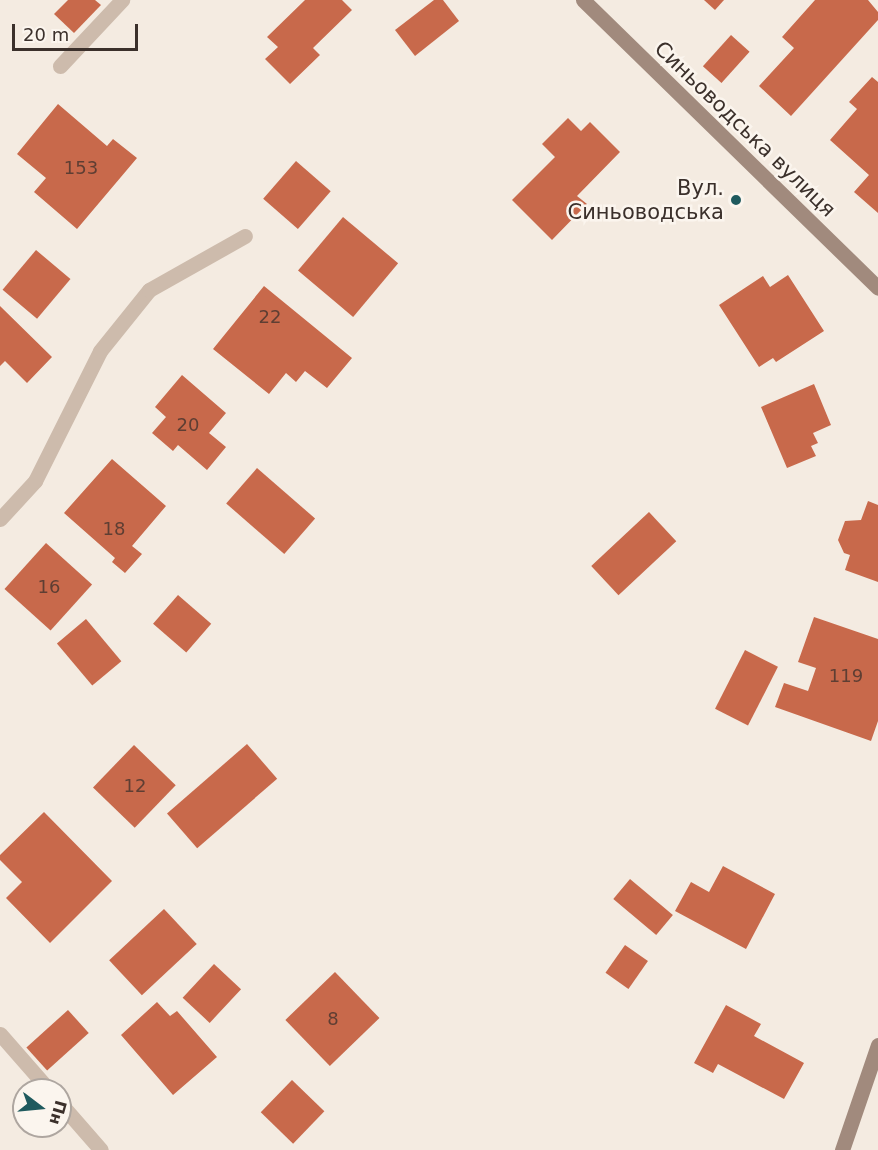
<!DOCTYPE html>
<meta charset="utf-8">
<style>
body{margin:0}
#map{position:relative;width:878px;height:1150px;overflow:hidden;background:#f4ebe1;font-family:"DejaVu Sans",sans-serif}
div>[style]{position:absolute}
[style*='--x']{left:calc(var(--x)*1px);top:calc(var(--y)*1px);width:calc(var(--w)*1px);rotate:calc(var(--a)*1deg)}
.building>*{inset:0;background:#c8694b;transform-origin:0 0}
.lane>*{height:15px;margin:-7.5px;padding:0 7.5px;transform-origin:7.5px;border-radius:7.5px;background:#cdbbac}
.street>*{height:15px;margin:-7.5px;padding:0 7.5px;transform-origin:7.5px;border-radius:7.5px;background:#cdbbac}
.secondary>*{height:15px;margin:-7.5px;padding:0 7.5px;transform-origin:7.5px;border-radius:7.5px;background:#a18a7d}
.dots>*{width:16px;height:16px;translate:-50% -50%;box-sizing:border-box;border:3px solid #fbf5ee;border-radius:50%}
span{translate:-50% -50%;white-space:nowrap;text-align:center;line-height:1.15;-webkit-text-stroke:5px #fbf5ee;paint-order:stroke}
.number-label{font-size:18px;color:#5e3e33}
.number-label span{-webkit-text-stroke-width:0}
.street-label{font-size:21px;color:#3b302b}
.poi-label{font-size:21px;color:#3b302b}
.right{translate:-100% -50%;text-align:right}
.north{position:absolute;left:12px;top:1078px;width:60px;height:60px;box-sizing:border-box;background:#fbf5ee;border:2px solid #aea6a0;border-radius:50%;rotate:106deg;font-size:16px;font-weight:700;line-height:24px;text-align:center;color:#3b302b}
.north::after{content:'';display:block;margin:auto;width:21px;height:27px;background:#1f5a5e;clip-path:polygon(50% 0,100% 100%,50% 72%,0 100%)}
.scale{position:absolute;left:12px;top:24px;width:126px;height:27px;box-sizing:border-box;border:3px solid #3b302b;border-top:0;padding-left:8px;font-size:18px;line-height:21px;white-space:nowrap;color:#3b302b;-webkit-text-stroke:4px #fbf5ee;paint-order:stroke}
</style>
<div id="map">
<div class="building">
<div style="clip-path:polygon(68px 0,95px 0,101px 5px,74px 33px,54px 14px)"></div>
<div style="clip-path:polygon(305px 0,342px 0,352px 10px,313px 48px,320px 55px,290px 84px,265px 59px,278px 47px,267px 37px)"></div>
<div style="clip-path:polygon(434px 0,443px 0,459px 21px,415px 56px,395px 30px)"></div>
<div style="clip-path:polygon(704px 0,724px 0,715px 10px)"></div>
<div style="clip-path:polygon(815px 0,868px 0,878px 12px,878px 20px,791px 116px,759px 86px,794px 48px,782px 37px)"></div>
<div style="left:731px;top:35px;width:25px;height:42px;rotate:42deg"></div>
<div style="clip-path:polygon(872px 77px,878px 82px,878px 213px,854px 192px,869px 175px,830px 140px,857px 109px,849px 102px)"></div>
<div style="clip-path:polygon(58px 104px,107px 146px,113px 139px,137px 158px,77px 229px,34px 192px,46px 178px,17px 154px)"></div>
<div style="clip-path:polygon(568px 118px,581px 131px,590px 122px,620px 152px,577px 196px,587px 204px,552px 240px,512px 200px,555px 157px,542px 144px)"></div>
<div style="left:296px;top:161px;width:46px;height:50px;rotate:41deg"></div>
<div style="left:343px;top:217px;width:72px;height:70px;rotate:40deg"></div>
<div style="left:36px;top:250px;width:45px;height:52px;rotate:40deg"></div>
<div style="clip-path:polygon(788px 275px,824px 331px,776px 362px,773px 358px,759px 367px,719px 305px,763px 276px,770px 287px)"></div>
<div style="clip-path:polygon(264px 286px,352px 358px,327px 388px,305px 371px,296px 382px,286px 373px,269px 394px,213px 349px)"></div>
<div style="clip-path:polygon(0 306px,52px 357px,27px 383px,5px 361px,0 366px)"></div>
<div style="clip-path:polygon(182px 375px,226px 413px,209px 433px,226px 447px,207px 470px,178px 445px,173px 451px,152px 433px,166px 417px,155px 407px)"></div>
<div style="clip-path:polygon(814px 384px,831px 425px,813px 433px,818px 443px,811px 446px,816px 456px,787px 468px,761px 407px)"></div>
<div style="clip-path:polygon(112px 459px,166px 506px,132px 546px,142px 554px,125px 573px,112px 562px,115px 558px,64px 513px)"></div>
<div style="left:257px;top:468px;width:77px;height:47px;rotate:41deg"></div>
<div style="clip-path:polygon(868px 501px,878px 505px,878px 582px,845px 570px,850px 555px,844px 553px,838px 540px,845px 521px,861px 520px)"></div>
<div style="left:649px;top:512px;width:40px;height:79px;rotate:47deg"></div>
<div style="left:46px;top:543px;width:62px;height:62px;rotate:42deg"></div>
<div style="left:178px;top:595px;width:44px;height:38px;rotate:41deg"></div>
<div style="clip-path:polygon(814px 617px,878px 639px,878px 721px,871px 741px,775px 707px,784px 683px,808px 691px,816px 668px,798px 662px)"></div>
<div style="left:86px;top:619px;width:55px;height:38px;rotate:50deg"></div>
<div style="left:745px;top:650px;width:37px;height:66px;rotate:27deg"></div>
<div style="left:247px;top:744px;width:46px;height:106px;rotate:49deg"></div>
<div style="left:134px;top:745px;width:58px;height:59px;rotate:44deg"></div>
<div style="clip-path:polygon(44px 812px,112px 881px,50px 943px,6px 898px,22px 882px,0 860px,0 855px)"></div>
<div style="clip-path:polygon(723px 866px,775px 894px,746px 949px,675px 911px,691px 882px,709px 892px)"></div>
<div style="left:630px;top:879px;width:56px;height:26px;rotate:40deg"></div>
<div style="left:164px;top:909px;width:48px;height:75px;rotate:47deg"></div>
<div style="left:625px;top:945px;width:28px;height:34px;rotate:35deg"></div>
<div style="left:214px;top:964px;width:37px;height:46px;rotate:43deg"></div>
<div style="left:335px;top:972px;width:64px;height:69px;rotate:46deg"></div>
<div style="clip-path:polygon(157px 1002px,170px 1016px,177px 1011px,217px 1057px,173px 1095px,121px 1035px)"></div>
<div style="clip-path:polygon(726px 1005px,761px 1024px,754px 1036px,804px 1063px,784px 1099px,718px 1064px,713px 1073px,694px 1063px)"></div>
<div style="left:68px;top:1010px;width:31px;height:56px;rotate:48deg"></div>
<div style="left:292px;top:1080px;width:45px;height:45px;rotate:44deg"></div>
</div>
<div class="lane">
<div style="--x:60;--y:66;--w:91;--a:-46.8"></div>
<div style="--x:0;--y:519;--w:52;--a:-47.4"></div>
<div style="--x:35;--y:481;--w:145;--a:-63.4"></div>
<div style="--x:100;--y:351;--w:78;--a:-51.2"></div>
<div style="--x:149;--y:290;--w:110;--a:-29.4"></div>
</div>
<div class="street">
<div style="--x:0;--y:1034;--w:74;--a:48.8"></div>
<div style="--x:60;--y:1103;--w:62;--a:48.9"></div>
</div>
<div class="secondary">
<div style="--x:583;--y:0;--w:412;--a:44.3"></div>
<div style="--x:842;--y:1150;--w:111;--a:-71.1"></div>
</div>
<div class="dots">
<div style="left:736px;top:200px;background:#1f5a5e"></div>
</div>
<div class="number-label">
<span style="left:81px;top:168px">153</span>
<span style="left:270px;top:317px">22</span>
<span style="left:188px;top:425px">20</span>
<span style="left:114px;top:529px">18</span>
<span style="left:49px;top:587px">16</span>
<span style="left:846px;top:676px">119</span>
<span style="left:135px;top:786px">12</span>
<span style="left:333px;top:1019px">8</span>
</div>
<div class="street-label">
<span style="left:745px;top:129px;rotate:44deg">Синьоводська вулиця</span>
</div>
<div class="poi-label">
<span class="right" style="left:724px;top:200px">Вул.<br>Синьоводська</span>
</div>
<div class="north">Пн</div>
<div class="scale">20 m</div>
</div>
